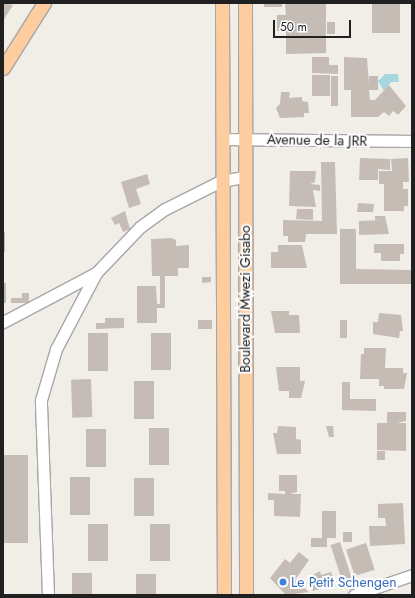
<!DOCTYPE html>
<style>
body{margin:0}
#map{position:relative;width:415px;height:598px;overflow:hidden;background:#f1ede7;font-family:Jost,sans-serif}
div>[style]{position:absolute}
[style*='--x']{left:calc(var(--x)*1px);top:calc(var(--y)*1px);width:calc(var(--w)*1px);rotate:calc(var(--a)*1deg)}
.water>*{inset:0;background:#a7d8df}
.building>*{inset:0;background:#c6bcb6;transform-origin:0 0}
.roads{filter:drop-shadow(1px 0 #a7a7a7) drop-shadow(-1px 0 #a7a7a7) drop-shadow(0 1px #a7a7a7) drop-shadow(0 -1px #a7a7a7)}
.minor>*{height:11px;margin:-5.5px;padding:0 5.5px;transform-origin:5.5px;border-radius:5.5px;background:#fff}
.major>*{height:13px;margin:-6.5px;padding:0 6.5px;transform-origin:6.5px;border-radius:6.5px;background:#fdcc9f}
.dots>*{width:11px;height:11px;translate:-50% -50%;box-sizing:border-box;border:2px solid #fff;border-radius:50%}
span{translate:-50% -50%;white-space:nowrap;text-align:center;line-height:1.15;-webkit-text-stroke:4px #fff;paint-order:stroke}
.street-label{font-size:14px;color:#202020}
.shop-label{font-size:14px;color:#366cbe}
.left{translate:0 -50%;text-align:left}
.frame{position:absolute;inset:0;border:4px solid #202020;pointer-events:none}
.scale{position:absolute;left:273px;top:20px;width:78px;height:18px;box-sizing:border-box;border:2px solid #202020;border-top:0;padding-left:5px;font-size:12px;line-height:14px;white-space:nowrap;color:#202020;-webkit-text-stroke:3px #fff;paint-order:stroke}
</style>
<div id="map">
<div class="water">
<div style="clip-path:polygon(385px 74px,398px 74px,399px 82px,391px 82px,384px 91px,378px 81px)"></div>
</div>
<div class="building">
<div style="clip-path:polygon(3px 3px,13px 5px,3px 21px)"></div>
<div style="left:264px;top:3px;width:18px;height:4px"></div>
<div style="clip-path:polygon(285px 3px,326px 3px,326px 53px,286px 54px,286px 31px,277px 31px,277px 15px,286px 15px)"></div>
<div style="left:372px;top:3px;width:28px;height:30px"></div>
<div style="left:327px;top:22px;width:8px;height:12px"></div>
<div style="clip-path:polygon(312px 57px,329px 57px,329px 65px,338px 65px,338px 74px,312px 73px)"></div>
<div style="clip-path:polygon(344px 57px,367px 58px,369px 84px,369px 76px,378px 76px,378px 90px,369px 90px,370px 100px,375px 100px,389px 85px,406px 106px,398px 115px,393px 111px,389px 116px,384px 112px,378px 117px,351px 117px,351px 90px,344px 90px)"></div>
<div style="left:312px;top:75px;width:18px;height:21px"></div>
<div style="left:331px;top:76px;width:7px;height:30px"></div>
<div style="clip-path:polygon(281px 92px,290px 92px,289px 98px,302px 97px,302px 101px,308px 102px,309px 113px,304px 113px,304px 117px,280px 118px,276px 108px,280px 104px)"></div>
<div style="clip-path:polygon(360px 158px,390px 159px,390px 170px,378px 169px,378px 180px,359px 180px)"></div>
<div style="clip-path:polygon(408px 158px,409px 182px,403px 182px,403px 189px,408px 189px,408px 206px,404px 206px,404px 211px,384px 211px,384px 184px,379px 184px,379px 171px,392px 171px,391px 159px)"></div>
<div style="clip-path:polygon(321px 162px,335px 162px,337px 234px,306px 234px,305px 242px,288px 242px,288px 236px,283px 236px,283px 220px,322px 221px)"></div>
<div style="clip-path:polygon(290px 171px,316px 171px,315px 182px,310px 184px,320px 185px,320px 191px,313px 190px,316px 207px,289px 206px)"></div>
<div style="clip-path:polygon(147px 174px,150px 184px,136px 189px,141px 204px,129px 208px,121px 182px)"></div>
<div style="clip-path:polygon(358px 203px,374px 204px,373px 212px,357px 212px)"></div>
<div style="clip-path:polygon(297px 209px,313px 209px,313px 220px,296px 219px)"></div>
<div style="clip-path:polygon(125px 211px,130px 229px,123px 232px,119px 223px,115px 225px,111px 218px)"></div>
<div style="clip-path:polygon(375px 216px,385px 216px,389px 234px,359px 235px,359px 221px,383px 220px,375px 220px)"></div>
<div style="clip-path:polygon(340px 229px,356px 229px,356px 269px,412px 270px,412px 284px,340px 284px)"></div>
<div style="left:3px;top:232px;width:2px;height:20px"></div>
<div style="clip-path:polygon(171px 238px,176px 240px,176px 246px,189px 245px,189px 268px,178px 268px,178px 276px,165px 276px,165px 308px,157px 308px,157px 323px,137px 323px,137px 286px,156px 286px,157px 304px,160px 304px,160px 276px,152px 276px,151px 239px)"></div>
<div style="clip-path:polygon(374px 244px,404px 244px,404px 254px,400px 254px,400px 261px,381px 261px,381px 253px,374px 253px)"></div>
<div style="clip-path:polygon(278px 245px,302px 245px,307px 268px,271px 268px,271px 252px,278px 252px)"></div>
<div style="clip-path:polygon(202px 277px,211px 277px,211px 282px,202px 283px)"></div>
<div style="left:3px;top:283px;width:3px;height:20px"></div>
<div style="clip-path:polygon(22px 293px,29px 293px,29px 303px,11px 303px,11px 298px,22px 298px)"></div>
<div style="clip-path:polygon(271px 311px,289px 311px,289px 315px,299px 315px,300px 333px,275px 333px)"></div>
<div style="clip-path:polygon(379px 313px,401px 315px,403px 331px,400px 331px,399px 338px,373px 334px,373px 322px,378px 322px)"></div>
<div style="clip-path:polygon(105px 318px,124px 318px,124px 328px,96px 329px,96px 323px,105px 323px)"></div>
<div style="left:212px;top:320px;width:9px;height:14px;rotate:90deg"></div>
<div style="left:340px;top:320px;width:7px;height:18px"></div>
<div style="left:108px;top:333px;width:38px;height:20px;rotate:90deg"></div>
<div style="left:151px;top:333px;width:20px;height:37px"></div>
<div style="clip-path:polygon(364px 348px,386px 348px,385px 368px,403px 368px,403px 373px,407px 373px,404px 389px,384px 389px,384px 386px,379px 386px,379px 379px,360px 379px,361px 354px,364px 354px)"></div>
<div style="clip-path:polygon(276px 367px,300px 367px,300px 381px,305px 381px,301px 398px,289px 398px,289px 391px,279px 391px)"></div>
<div style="left:91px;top:379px;width:38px;height:20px;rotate:88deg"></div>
<div style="left:134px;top:381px;width:20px;height:38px"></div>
<div style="clip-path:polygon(342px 382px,350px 382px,350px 399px,376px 399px,376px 411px,342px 410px)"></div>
<div style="clip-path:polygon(387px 412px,406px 412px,406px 421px,397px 423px,406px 423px,406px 451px,377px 450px,377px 423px,387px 423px)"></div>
<div style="clip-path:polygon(278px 426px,296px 427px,296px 439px,301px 440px,301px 454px,277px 454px,273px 433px,277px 433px)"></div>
<div style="clip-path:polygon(326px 426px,333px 426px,334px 437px,329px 437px)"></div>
<div style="left:169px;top:428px;width:37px;height:20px;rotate:90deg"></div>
<div style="left:86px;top:429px;width:20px;height:38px"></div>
<div style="left:377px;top:451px;width:8px;height:9px"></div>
<div style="left:3px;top:455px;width:25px;height:88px"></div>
<div style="clip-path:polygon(279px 475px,297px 475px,297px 492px,290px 494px,301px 494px,300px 517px,274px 516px,274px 500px,268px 500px,268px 493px,285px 494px,285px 491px,279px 491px)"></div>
<div style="left:70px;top:477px;width:20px;height:38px"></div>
<div style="left:134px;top:478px;width:20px;height:38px"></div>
<div style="clip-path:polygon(403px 503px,405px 544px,370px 546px,369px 526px,386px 526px,385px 518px,378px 518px,378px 504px)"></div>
<div style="clip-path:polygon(322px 511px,336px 511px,336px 538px,327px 538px,327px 547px,311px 547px,311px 538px,322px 538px)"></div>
<div style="left:88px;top:524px;width:20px;height:37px"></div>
<div style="left:150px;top:524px;width:20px;height:37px"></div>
<div style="left:343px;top:532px;width:9px;height:10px"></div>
<div style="left:340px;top:542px;width:38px;height:10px;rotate:72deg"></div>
<div style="left:366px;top:543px;width:28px;height:21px;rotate:72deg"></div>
<div style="clip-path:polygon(299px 552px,309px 560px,295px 580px,309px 592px,286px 595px,270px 578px,285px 559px,290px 563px)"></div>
<div style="clip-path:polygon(320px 571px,321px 575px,331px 572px,335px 584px,313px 591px,308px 578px)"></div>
<div style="left:92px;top:573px;width:22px;height:20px;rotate:90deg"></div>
<div style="left:136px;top:574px;width:20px;height:21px"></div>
</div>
<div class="roads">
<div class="minor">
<div style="--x:222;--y:139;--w:190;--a:0.6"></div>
<div style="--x:3;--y:322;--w:105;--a:-27.8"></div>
<div style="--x:48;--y:595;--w:195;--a:-92.1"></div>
<div style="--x:41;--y:400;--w:53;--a:-73.6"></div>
<div style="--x:56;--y:349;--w:86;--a:-62.2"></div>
<div style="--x:96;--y:273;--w:64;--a:-46.3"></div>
<div style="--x:140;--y:227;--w:31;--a:-36"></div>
<div style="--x:165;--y:209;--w:63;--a:-26.6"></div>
<div style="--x:221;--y:181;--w:23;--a:-10"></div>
<div style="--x:354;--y:595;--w:61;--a:-19"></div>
</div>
<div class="major">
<div style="--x:222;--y:3;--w:592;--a:89.81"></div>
<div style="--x:245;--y:3;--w:592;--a:89.9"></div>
<div style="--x:3;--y:68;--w:77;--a:-57.8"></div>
</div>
</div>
<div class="dots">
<div style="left:283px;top:582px;background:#3f7fe0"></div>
</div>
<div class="street-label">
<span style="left:317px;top:140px;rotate:1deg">Avenue de la JRR</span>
<span style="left:245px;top:299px;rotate:-90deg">Boulevard Mwezi Gisabo</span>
</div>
<div class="shop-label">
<span class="left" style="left:291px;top:582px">Le Petit Schengen</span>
</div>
<div class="frame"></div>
<div class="scale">50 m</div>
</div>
